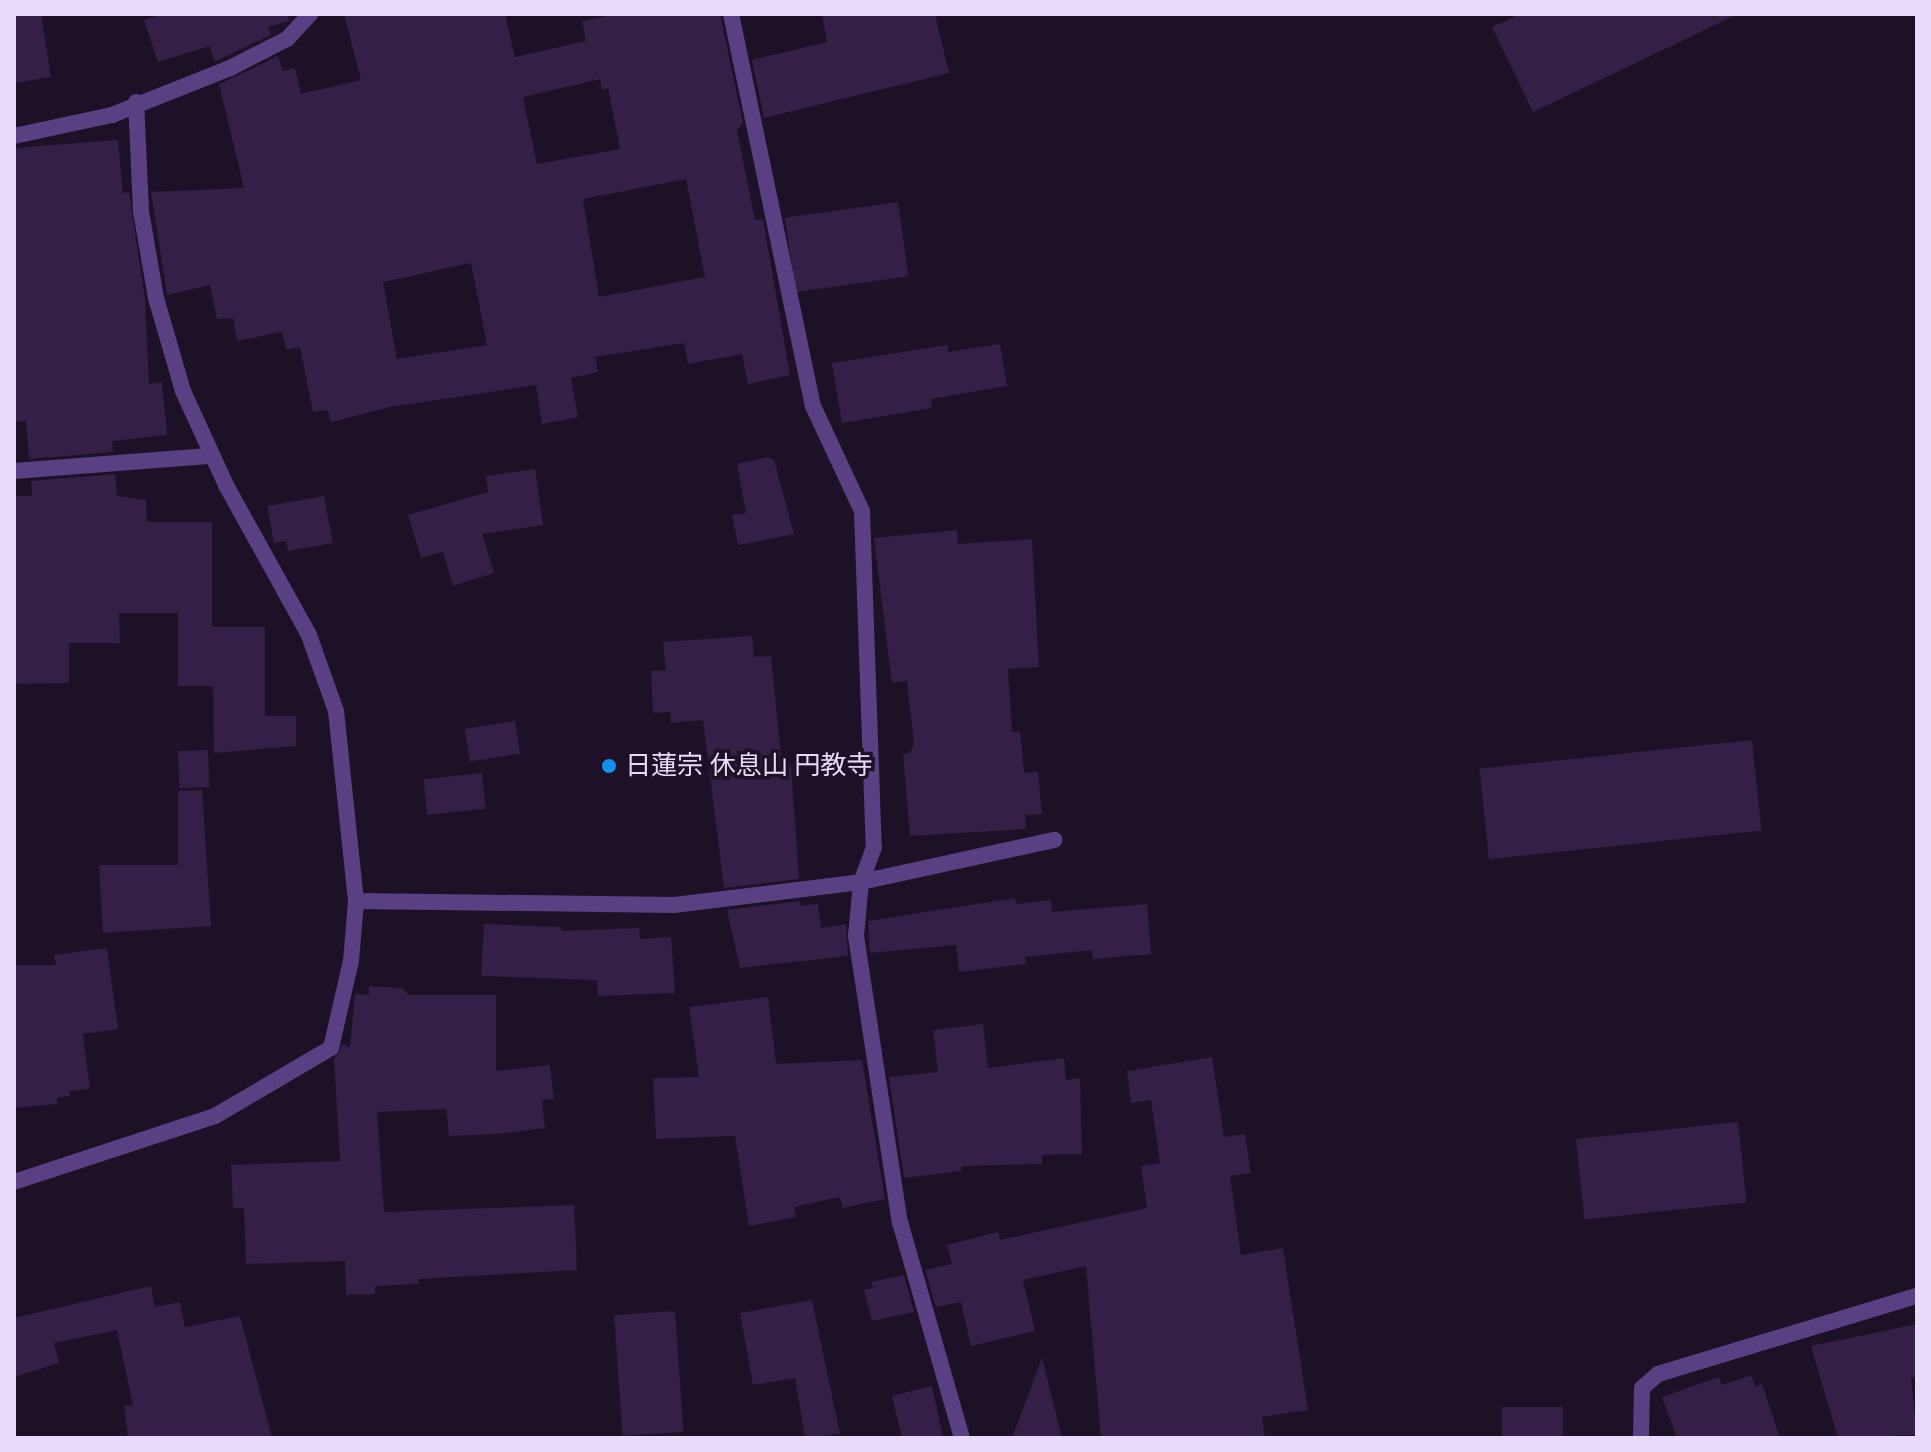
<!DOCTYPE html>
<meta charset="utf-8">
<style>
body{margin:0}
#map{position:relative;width:1931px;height:1452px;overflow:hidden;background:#1c1126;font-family:"Varela Round","Noto Sans JP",sans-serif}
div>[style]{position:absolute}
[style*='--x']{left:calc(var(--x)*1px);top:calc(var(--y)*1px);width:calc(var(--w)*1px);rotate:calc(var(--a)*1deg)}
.building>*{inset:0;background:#341f46;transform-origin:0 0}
.minor>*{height:16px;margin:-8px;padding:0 8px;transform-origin:8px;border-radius:8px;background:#594082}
.dots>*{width:22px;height:22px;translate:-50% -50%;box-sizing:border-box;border:4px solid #1c1126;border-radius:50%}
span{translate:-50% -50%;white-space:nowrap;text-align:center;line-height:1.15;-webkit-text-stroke:7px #1c1126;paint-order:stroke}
.poi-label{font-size:26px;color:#e9dafc}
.left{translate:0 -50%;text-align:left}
.frame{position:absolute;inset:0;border:16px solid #e9dafc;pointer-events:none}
</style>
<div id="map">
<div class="building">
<div style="clip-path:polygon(14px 14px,41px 14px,51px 77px,14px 83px)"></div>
<div style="clip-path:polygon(163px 14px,288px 14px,289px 21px,268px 27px,271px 35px,214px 62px,210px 46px,158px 62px,144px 20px)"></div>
<div style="clip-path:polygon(evenodd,344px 14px,505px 14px,515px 57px,586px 41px,582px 21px,617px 14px,720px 14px,743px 123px,737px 130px,755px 220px,763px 219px,790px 375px,748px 384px,742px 354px,688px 364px,684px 343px,595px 357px,598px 372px,571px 378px,578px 417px,542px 424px,536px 385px,390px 407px,331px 422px,328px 410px,313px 412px,300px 347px,286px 350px,282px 332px,237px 341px,233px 318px,217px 319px,210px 285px,167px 295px,151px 192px,244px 188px,219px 84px,278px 56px,283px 71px,295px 68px,301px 94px,361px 80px,344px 14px,600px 79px,602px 90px,608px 88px,620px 149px,537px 164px,523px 97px,600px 79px,344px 14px,686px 179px,705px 277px,599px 297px,583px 199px,686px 179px,344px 14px,471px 263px,487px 345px,397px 359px,383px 282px,471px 263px)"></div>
<div style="clip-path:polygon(822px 14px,935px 14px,949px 73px,764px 118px,752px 60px,827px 42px)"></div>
<div style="clip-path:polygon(1520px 14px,1738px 14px,1533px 112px,1492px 27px)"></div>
<div style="clip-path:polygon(118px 140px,123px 193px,129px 192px,145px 299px,149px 384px,162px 382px,167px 435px,112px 441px,113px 452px,29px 459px,26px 421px,14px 422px,14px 148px)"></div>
<div style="left:898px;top:202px;width:75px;height:114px;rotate:82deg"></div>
<div style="clip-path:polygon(1000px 344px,1007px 386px,931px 399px,932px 408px,842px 423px,832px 363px,948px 345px,948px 352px)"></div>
<div style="clip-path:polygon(768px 457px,774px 460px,794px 534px,738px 545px,732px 515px,746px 513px,737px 464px)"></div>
<div style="clip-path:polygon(535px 469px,543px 525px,482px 534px,494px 573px,453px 586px,443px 552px,421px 558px,408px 515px,488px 492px,486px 476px)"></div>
<div style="clip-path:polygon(115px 474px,117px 496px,146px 500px,147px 522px,212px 522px,212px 627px,265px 627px,265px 716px,296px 716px,296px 746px,214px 753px,213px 686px,178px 686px,178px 613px,119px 613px,120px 643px,69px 643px,69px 683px,14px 684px,14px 496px,32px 496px,31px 481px)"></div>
<div style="clip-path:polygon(324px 496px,333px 543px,288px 551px,286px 541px,274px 543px,267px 506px)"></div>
<div style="clip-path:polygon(957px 530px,958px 544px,1032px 539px,1039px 667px,1008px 669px,1012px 732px,1020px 731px,1024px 773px,1038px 771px,1042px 814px,1025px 815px,1026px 829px,910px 836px,903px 754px,910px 753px,914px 744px,907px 681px,892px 683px,874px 538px)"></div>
<div style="clip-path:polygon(752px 636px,754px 657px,771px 656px,782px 765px,791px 765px,799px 879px,724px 888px,703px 720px,671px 723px,670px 712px,653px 713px,651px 671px,666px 670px,663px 642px)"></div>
<div style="left:515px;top:721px;width:33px;height:51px;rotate:81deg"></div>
<div style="left:1752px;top:740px;width:91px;height:274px;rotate:84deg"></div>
<div style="left:208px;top:750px;width:37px;height:30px;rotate:88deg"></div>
<div style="left:482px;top:773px;width:36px;height:59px;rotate:84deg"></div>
<div style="clip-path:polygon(202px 790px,211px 926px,103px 933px,99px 865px,178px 865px,178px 791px)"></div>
<div style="clip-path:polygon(1015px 898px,1016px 904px,1051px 900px,1052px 912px,1147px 904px,1151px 954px,1093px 959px,1092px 950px,1025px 957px,1026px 964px,959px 972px,956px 945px,870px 953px,868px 921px)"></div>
<div style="clip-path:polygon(800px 901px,800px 906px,818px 904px,821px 928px,846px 924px,848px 956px,740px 968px,727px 910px)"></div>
<div style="clip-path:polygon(484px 924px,561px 927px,561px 931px,639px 928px,640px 939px,671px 937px,675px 993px,598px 996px,597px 980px,481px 976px)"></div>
<div style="clip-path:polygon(107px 948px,118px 1029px,83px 1034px,90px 1089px,69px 1091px,70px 1096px,57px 1098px,57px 1104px,14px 1108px,14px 965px,56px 965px,54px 955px)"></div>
<div style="clip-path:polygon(369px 986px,402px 988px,409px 995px,496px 995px,496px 1071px,550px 1065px,554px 1099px,542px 1100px,545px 1128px,497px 1134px,449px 1136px,446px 1109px,377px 1112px,384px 1212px,574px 1205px,577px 1270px,418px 1279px,419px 1284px,375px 1286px,375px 1294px,346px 1295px,345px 1261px,246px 1264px,244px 1208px,233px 1208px,231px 1165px,340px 1161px,334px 1059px,343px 1044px,350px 1047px,355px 994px,369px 995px)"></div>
<div style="clip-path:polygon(768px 997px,776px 1064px,862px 1060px,885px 1199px,843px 1208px,840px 1197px,794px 1207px,796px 1217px,749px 1226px,735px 1136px,656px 1139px,653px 1078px,699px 1077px,689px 1007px)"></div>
<div style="clip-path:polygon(983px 1024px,988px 1068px,1064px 1058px,1066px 1080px,1080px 1078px,1082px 1154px,1042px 1155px,1042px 1164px,961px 1166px,961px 1171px,904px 1178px,889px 1077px,938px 1072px,933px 1030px)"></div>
<div style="clip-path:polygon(1212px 1057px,1224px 1137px,1245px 1134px,1251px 1173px,1230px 1176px,1241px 1255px,1283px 1248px,1308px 1410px,1262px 1417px,1265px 1438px,1101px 1438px,1086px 1266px,1023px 1280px,1035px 1331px,971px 1346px,961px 1302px,936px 1307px,925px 1270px,952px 1264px,947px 1245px,998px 1232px,1000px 1240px,1147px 1208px,1141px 1166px,1160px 1163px,1151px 1100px,1131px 1103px,1127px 1071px)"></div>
<div style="left:1738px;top:1122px;width:81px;height:163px;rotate:84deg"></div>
<div style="clip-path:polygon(904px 1275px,914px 1312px,872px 1321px,864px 1290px,873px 1288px,871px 1282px)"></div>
<div style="clip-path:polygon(151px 1286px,155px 1307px,180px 1302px,185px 1327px,240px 1316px,272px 1438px,128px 1438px,124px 1406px,133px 1405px,117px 1330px,54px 1343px,59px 1363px,14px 1377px,14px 1318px)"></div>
<div style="clip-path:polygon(812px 1300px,840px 1434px,805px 1438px,795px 1378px,753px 1385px,740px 1313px)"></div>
<div style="left:675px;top:1311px;width:121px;height:61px;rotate:86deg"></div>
<div style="clip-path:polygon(1917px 1324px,1917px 1376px,1911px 1378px,1917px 1435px,1838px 1438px,1811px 1346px)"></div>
<div style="clip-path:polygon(1042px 1358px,1062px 1438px,1012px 1438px)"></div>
<div style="clip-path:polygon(1751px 1375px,1756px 1387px,1762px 1384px,1780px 1438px,1677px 1438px,1662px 1397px,1719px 1377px,1722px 1385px)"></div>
<div style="clip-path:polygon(932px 1386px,943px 1438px,902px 1438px,892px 1396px)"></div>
<div style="left:1502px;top:1407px;width:61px;height:31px"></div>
</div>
<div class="minor">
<div style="--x:731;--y:14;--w:400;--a:78.2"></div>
<div style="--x:813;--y:406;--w:116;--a:65"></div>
<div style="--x:862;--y:511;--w:336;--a:88"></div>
<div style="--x:874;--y:847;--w:37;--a:110"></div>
<div style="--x:861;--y:882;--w:54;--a:95.3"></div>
<div style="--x:856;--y:936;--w:289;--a:81.3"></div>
<div style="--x:900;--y:1222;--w:225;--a:74"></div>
<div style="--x:14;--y:136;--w:100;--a:-12.1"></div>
<div style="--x:112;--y:115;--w:127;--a:-21.7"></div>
<div style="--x:230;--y:68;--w:64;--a:-27"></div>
<div style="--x:287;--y:39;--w:34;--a:-47"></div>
<div style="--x:14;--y:471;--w:198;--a:-4.4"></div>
<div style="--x:356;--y:901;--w:318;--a:0.7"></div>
<div style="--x:674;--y:905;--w:188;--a:-7"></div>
<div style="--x:861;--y:882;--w:198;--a:-12.3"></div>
<div style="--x:14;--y:1182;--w:212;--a:-18.2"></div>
<div style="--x:215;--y:1116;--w:134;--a:-30.4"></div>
<div style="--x:331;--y:1048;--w:89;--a:-77.1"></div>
<div style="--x:351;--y:961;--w:60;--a:-85.2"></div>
<div style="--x:356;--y:901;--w:191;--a:-96"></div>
<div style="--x:336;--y:711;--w:81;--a:-109.6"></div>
<div style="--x:309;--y:635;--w:171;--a:-119"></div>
<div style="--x:226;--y:485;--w:103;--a:-114.6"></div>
<div style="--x:183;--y:391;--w:97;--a:-106.2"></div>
<div style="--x:156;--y:298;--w:88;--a:-99.8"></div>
<div style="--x:141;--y:211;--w:109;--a:-92.6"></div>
<div style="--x:1641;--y:1438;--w:50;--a:-88.9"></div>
<div style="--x:1642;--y:1388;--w:21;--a:-41"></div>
<div style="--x:1658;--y:1374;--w:270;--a:-16.8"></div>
</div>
<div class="dots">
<div style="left:609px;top:766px;background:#138fee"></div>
</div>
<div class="poi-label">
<span class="left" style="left:625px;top:766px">日蓮宗 休息山 円教寺</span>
</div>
<div class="frame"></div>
</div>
